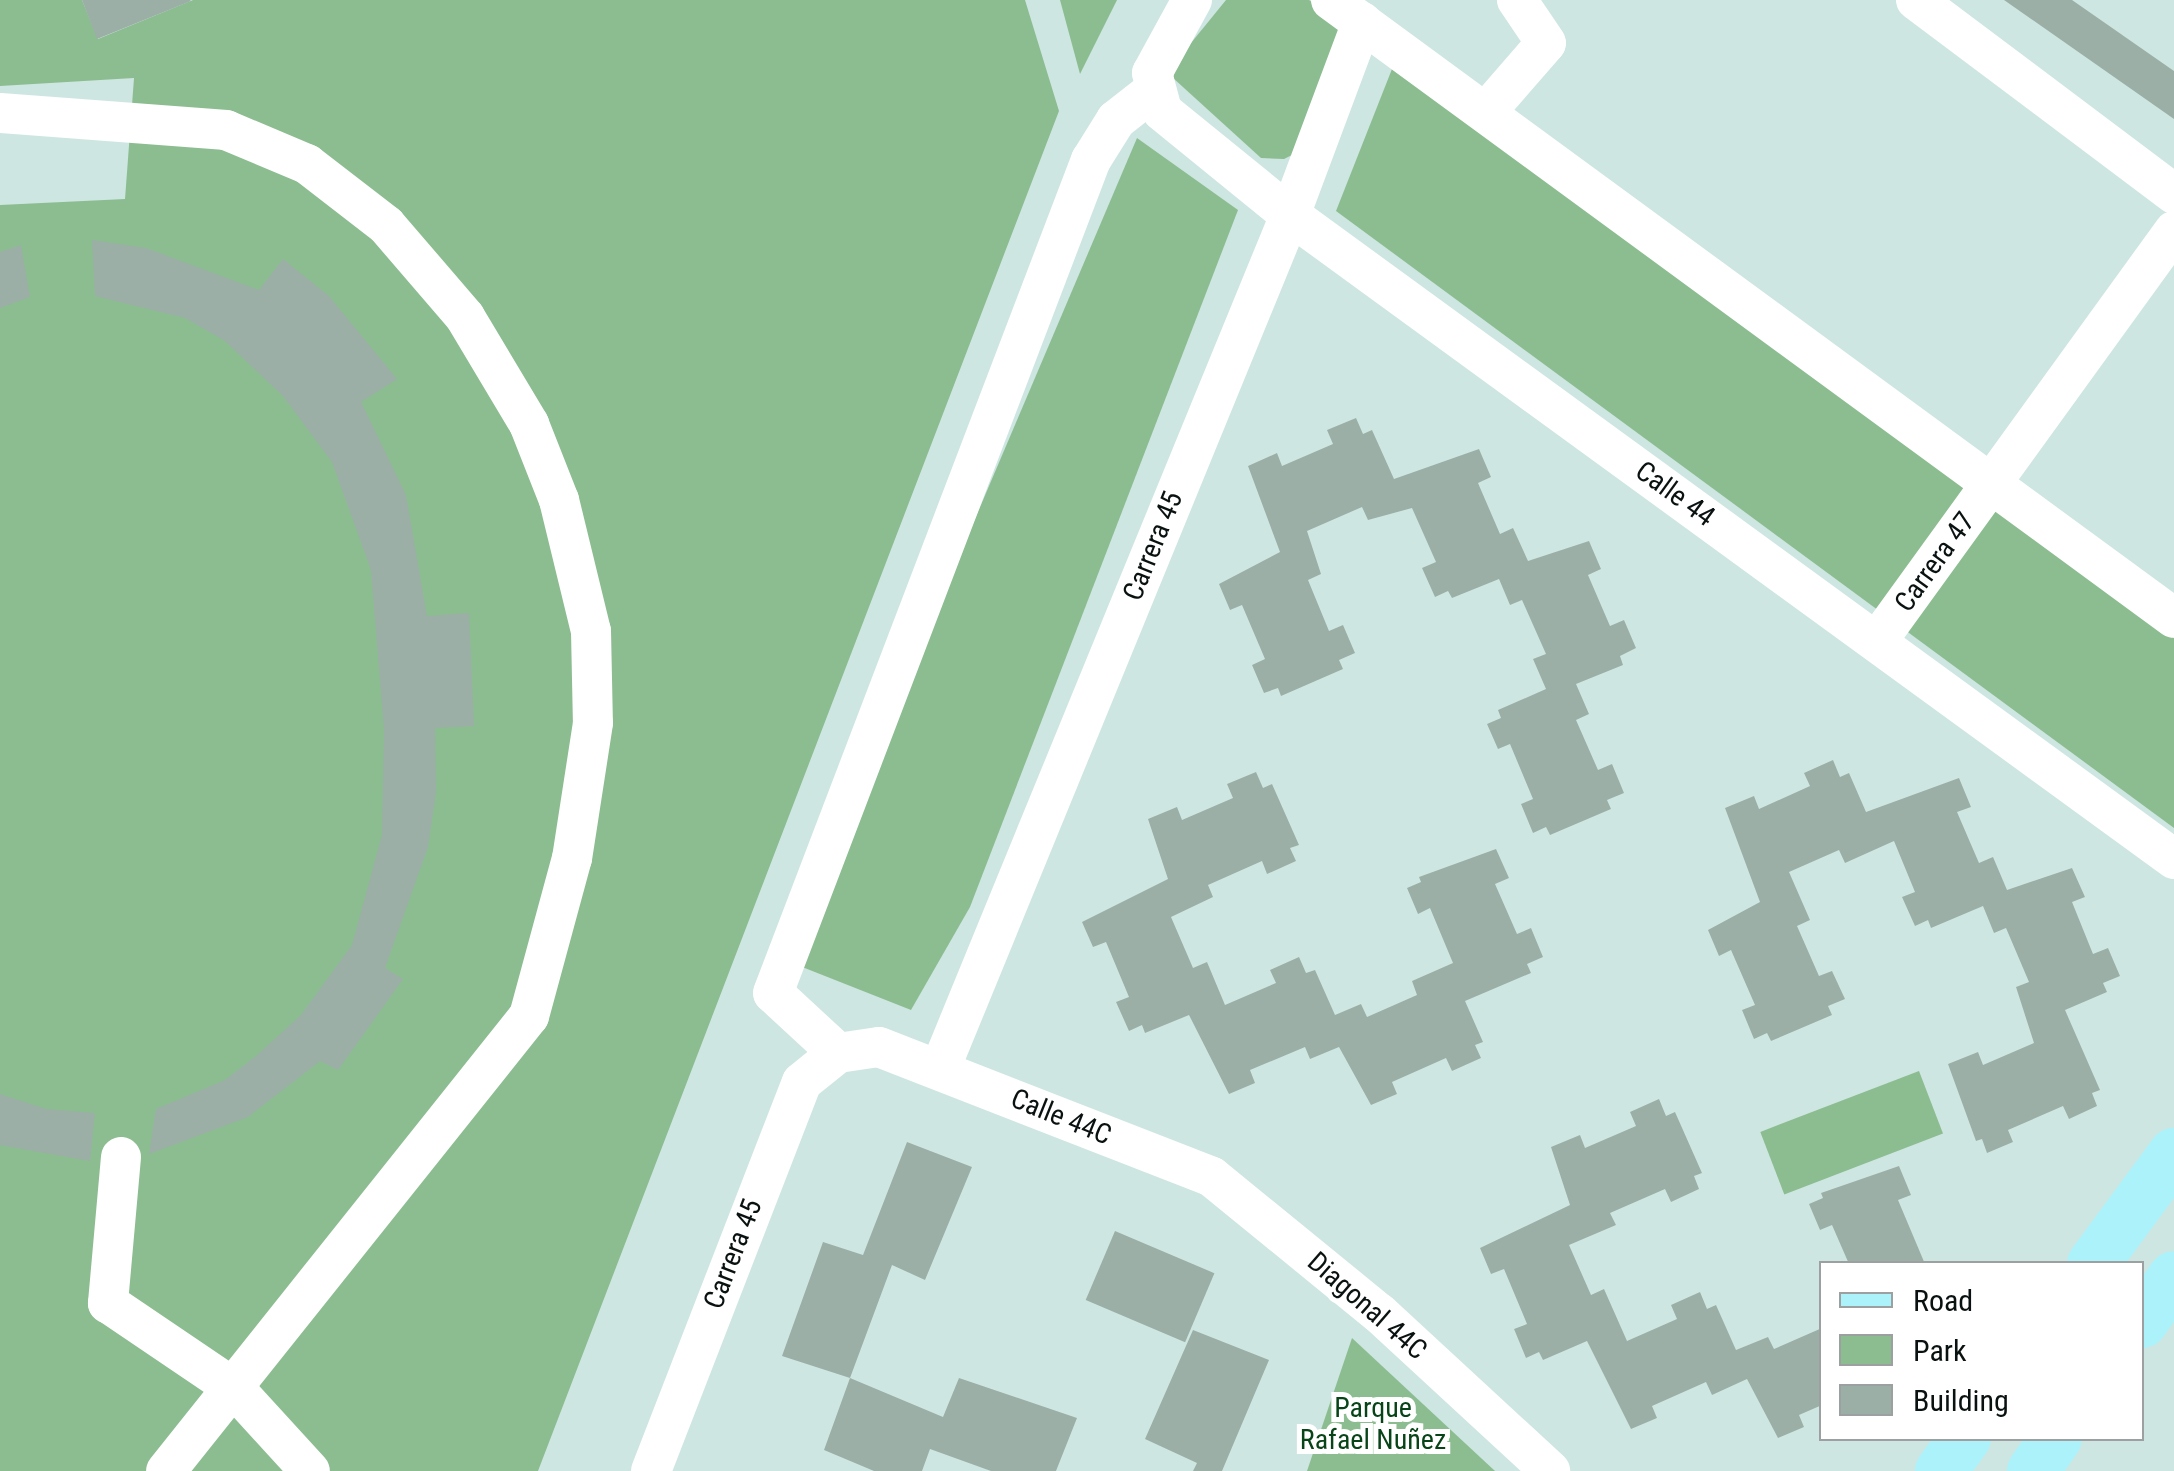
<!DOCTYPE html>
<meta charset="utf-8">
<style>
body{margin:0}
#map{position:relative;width:2174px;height:1471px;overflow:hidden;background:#cee6e2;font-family:"Roboto Condensed",sans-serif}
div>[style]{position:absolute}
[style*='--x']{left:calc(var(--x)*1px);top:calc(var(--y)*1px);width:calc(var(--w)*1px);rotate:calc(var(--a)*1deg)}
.green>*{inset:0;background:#8cbd90;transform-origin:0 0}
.building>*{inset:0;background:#9bafa6;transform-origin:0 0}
.minor>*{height:40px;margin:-20px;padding:0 20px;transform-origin:20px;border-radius:20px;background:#fff}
.major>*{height:52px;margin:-26px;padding:0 26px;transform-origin:26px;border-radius:26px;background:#abf2fb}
span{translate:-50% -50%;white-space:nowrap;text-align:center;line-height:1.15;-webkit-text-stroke:10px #fff;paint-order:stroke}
.street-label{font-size:28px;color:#0a1211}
.park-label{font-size:28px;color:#074417}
.legend{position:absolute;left:1819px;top:1261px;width:325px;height:180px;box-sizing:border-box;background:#fff;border:2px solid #9da0a0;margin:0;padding:12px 18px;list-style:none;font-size:30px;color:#0a1211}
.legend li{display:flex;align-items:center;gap:20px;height:50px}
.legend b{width:50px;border:2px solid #9da0a0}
</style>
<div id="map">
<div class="green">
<div style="clip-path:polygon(0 0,82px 0,98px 39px,193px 0,1025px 0,1059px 111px,538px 1471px,0 1471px,0 205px,125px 199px,134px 78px,0 86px)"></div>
<div style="clip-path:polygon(1060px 0,1117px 0,1080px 74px)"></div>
<div style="clip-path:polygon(1226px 0,1309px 0,1346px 26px,1292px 155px,1284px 159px,1261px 158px,1173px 78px,1178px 59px)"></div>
<div style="clip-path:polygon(1392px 69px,2174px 638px,2174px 828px,1336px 211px)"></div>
<div style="clip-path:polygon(1137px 138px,1238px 210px,970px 907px,911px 1010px,787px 961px)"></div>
<div style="left:1919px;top:1071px;width:67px;height:170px;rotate:69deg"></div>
<div style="clip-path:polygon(1352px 1338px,1495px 1471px,1307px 1471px)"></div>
</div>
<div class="building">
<div style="clip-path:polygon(82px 0,190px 0,191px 1px,97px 39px)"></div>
<div style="clip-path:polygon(2004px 0,2072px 0,2174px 71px,2174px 119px)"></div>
<div style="clip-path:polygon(92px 240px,146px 248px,259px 290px,283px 259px,329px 296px,397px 379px,361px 402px,406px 495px,427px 616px,469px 613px,474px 726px,435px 728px,436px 792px,428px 847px,385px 968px,403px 979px,338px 1070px,320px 1061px,248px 1117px,149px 1154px,156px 1109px,225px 1080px,256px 1056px,301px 1015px,352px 945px,382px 835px,384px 730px,371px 570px,332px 462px,283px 396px,225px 341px,185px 318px,95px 296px)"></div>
<div style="clip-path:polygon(21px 245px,30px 297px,0 308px,0 252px)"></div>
<div style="clip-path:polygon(1356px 418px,1363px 434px,1372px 430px,1394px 479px,1479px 449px,1491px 477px,1478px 483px,1500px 534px,1513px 528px,1528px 561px,1589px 541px,1601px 569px,1588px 575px,1610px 626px,1624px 620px,1636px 648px,1620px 656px,1623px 665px,1576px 684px,1589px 714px,1576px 720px,1598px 770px,1612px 764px,1624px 793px,1607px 800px,1611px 809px,1550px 835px,1546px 827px,1533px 833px,1521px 804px,1533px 799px,1510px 744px,1498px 749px,1487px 724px,1501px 718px,1498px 710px,1546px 689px,1533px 659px,1546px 654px,1522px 600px,1510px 605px,1499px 579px,1452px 598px,1448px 591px,1435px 597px,1422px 568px,1436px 562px,1412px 508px,1368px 520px,1362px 507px,1307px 531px,1321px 574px,1308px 580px,1329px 631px,1343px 625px,1355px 653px,1339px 660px,1343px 669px,1281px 696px,1278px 688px,1264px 693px,1252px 665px,1265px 659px,1242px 605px,1230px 610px,1219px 584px,1280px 552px,1248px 466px,1277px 453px,1282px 466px,1333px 444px,1327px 430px)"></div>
<div style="clip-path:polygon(1833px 760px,1840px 777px,1849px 773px,1866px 812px,1959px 778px,1971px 807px,1957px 812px,1979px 863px,1993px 857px,2007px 890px,2072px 868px,2085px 897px,2072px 902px,2093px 954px,2108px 948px,2120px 976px,2103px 983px,2107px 992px,2065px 1010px,2100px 1090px,2092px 1093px,2097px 1106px,2069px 1119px,2063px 1106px,2008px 1130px,2013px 1142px,1987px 1153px,1982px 1139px,1976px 1141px,1948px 1064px,1978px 1052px,1983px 1065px,2034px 1043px,2016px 987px,2029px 982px,2006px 928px,1994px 933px,1983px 906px,1931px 928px,1928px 920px,1915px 926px,1902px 897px,1915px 892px,1894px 841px,1845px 863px,1839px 850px,1789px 872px,1810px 920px,1797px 926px,1819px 976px,1832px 971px,1845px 999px,1828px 1006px,1832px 1015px,1771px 1041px,1767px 1033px,1754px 1039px,1742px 1010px,1755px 1005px,1731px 950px,1719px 956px,1708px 930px,1760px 902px,1725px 808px,1754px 796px,1759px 809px,1810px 786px,1804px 773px)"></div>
<div style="clip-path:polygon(1256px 772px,1263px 788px,1272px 784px,1299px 845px,1290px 848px,1296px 861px,1267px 874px,1262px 861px,1208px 885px,1213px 897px,1171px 917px,1193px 968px,1207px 962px,1225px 1005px,1276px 983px,1270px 970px,1299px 957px,1306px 973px,1315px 970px,1335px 1015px,1361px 1004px,1367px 1017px,1417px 995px,1412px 981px,1453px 963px,1430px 908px,1418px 914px,1407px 888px,1421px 882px,1419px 877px,1496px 849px,1509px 878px,1495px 884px,1517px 934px,1531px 928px,1543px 957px,1527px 964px,1531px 973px,1465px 1001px,1483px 1042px,1475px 1045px,1481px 1058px,1452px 1071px,1446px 1058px,1392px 1082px,1397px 1094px,1371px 1105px,1339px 1047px,1310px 1059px,1305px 1047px,1250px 1070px,1255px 1083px,1229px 1094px,1189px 1015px,1145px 1033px,1142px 1025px,1129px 1031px,1116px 1002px,1129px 997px,1106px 942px,1093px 947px,1082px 922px,1168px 879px,1148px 819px,1177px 807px,1182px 820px,1233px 798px,1227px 784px)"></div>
<div style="clip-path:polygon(0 1094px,46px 1109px,95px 1113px,90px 1161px,0 1145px)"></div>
<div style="clip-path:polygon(1659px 1099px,1666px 1116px,1675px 1112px,1702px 1173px,1694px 1176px,1699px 1189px,1671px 1202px,1665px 1189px,1610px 1213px,1616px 1225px,1569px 1245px,1591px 1295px,1604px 1289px,1627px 1341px,1677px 1319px,1671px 1305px,1700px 1292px,1707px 1309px,1716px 1305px,1736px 1350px,1768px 1337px,1774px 1349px,1822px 1328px,1822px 1405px,1799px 1415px,1804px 1427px,1778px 1438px,1747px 1379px,1712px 1395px,1706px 1382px,1652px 1406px,1657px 1418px,1631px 1429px,1587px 1341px,1543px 1360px,1539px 1352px,1526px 1358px,1514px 1329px,1527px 1324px,1504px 1269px,1491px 1274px,1480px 1248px,1570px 1205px,1551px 1147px,1580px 1135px,1585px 1148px,1636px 1126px,1630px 1112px)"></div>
<div style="clip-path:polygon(907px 1142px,972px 1167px,925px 1280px,892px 1265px,850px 1378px,782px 1356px,823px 1242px,863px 1255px)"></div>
<div style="clip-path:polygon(1899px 1166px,1911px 1195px,1898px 1200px,1925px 1264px,1849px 1264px,1832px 1225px,1820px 1230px,1809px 1204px,1823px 1198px,1821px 1193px)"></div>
<div style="left:1115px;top:1231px;width:108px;height:75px;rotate:23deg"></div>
<div style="clip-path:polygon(1193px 1330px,1269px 1360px,1222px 1471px,1193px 1471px,1197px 1463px,1145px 1439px)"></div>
<div style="clip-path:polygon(850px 1378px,943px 1417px,959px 1378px,1077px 1418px,1056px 1471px,991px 1471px,930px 1449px,922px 1471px,874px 1471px,824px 1450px)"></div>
</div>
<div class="minor">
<div style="--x:1192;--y:0;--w:83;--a:118.7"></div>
<div style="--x:1152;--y:73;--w:39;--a:75"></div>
<div style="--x:1162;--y:111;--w:165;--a:39.1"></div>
<div style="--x:1290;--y:215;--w:1094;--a:36.07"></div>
<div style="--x:1331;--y:0;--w:1045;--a:36.24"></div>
<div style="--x:1916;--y:0;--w:323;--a:36.9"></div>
<div style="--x:1486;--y:112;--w:91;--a:-49"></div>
<div style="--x:1546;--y:43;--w:52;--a:-124"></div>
<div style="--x:0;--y:113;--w:227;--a:4.3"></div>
<div style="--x:226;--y:130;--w:88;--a:22.8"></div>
<div style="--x:307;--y:164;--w:100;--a:37.7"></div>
<div style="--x:386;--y:225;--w:121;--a:49.3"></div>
<div style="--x:465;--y:317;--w:125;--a:59.1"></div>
<div style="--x:529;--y:424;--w:82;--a:68.5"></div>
<div style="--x:559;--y:500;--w:135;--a:76.3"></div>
<div style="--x:591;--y:631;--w:92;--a:88.8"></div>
<div style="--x:593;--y:723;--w:137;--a:98.8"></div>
<div style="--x:572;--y:858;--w:164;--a:105.2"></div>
<div style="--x:529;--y:1016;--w:582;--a:128.58"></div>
<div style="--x:1878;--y:640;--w:505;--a:-54.11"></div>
<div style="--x:838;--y:1053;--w:88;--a:-137.3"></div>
<div style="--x:773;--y:993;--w:892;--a:-69.11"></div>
<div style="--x:1091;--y:160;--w:47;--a:-58"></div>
<div style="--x:1116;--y:120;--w:47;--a:-38.1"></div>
<div style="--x:940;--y:1069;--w:923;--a:-67.71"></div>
<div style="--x:1290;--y:215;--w:206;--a:-69.5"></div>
<div style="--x:121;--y:1157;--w:147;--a:95.1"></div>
<div style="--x:108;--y:1303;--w:153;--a:34.1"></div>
<div style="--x:235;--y:1389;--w:111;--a:47.6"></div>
<div style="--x:651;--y:1471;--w:417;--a:-68.8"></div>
<div style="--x:802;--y:1082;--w:46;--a:-38.9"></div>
<div style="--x:838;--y:1053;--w:41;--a:-8.3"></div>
<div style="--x:879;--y:1047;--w:357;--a:21.3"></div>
<div style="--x:1212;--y:1177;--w:215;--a:39.2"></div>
<div style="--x:1379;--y:1313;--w:233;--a:42.7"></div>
</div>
<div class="major">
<div style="--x:2093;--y:1264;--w:137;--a:-53.6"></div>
<div style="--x:2142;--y:1322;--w:55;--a:-54.6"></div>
<div style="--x:1941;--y:1471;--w:41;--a:-54"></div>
<div style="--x:2033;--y:1471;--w:40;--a:-55.1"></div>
</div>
<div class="street-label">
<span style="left:1675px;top:494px;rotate:36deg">Calle 44</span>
<span style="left:1153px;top:546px;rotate:-68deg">Carrera 45</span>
<span style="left:1935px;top:562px;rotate:-54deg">Carrera 47</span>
<span style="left:1061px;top:1117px;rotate:22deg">Calle 44C</span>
<span style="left:733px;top:1254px;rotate:-69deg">Carrera 45</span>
<span style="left:1367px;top:1306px;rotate:41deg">Diagonal 44C</span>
</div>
<div class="park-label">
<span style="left:1373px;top:1424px">Parque<br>Rafael Nuñez</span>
</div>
<ul class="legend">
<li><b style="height:12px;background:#abf2fb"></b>Road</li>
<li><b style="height:28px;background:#8cbd90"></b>Park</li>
<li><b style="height:28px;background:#9bafa6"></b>Building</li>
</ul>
</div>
